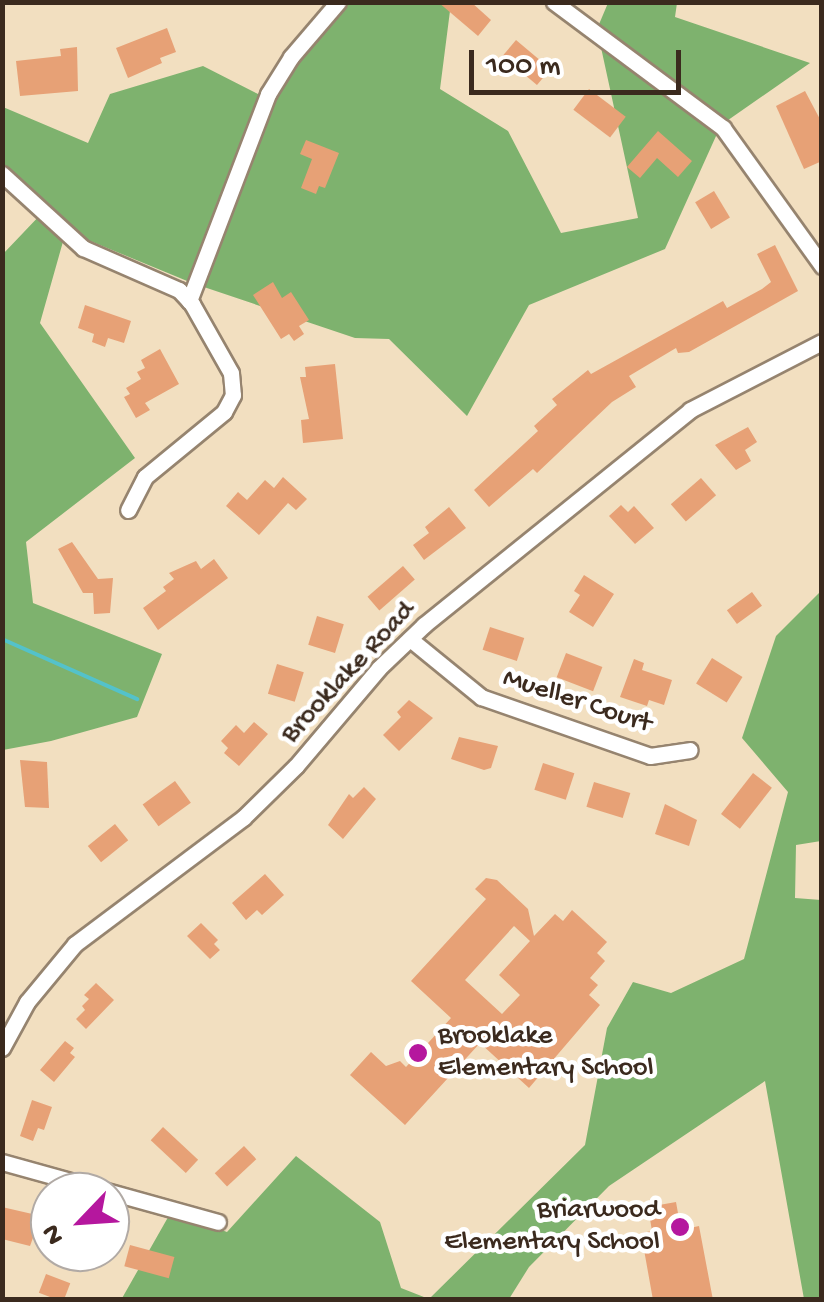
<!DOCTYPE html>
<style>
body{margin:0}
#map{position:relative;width:824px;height:1302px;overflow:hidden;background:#f2dfc0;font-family:"Gochi Hand",sans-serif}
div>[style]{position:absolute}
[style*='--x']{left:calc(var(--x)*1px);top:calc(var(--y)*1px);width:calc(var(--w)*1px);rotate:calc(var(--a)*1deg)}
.forest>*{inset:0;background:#7eb26e}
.stream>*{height:4px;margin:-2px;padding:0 2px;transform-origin:2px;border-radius:2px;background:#54c2ca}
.building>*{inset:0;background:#e7a176;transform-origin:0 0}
.roads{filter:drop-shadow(2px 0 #96846f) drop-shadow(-2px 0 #96846f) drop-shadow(0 2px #96846f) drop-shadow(0 -2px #96846f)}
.minor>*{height:15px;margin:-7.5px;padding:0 7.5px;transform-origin:7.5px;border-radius:7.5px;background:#fff}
.dots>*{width:28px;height:28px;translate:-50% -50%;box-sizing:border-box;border:5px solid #fff;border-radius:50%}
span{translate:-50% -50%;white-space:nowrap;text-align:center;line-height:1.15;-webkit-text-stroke:9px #fff;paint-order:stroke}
.street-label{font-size:28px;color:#3b2a1e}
.poi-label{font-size:28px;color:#3b2a1e}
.left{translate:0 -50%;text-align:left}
.right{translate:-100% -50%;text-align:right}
.frame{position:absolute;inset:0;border:5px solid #3b2a1e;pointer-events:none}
.north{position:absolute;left:30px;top:1172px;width:100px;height:100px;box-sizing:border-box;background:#fff;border:2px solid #b1aaa5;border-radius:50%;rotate:245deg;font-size:28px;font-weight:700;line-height:40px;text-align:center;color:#3b2a1e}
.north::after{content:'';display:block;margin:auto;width:35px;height:45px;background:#b5179e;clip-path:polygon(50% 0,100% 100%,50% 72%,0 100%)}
.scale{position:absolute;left:469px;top:50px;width:212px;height:45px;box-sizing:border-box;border:5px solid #3b2a1e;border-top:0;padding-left:12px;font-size:30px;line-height:35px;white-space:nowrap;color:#3b2a1e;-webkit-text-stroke:8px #fff;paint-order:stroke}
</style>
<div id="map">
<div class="forest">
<div style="clip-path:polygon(338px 3px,451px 3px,440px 89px,508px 131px,561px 233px,638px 218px,597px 29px,608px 3px,677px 3px,675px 17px,810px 63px,721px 125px,665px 249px,529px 305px,467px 416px,389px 339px,355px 338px,192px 283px,66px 231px,40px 323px,135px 458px,26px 542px,33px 603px,162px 654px,137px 717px,51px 741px,3px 750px,3px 254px,43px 212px,3px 177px,3px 107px,88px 143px,110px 94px,203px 66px,264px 97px)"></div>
<div style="clip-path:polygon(821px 591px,821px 841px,796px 845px,795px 898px,821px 900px,821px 1299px,804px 1299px,765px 1081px,609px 1186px,529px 1267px,509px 1299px,121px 1300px,171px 1212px,227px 1232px,296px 1156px,380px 1222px,401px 1288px,429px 1299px,585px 1145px,607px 1028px,633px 982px,671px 993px,744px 959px,788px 792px,742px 738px,776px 636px)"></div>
</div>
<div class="stream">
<div style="--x:2;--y:639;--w:148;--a:24"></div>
</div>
<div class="building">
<div style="clip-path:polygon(438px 2px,471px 2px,491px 20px,478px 36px)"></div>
<div style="clip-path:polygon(167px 28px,176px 52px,160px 58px,162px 63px,128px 78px,116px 48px)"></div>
<div style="left:516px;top:40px;width:45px;height:21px;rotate:40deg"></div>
<div style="clip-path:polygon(77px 47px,78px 91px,20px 96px,16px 61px,61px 56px,60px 49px)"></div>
<div style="left:589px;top:89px;width:46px;height:26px;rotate:37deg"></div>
<div style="clip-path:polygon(805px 91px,822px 123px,822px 161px,804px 169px,776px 106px)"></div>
<div style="clip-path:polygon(658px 131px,692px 161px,678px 177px,657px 158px,640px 178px,627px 167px)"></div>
<div style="clip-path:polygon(306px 140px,339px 153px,325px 188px,319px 186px,316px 194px,301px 188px,312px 159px,300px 154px)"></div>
<div style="left:714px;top:191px;width:31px;height:22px;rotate:59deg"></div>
<div style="clip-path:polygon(775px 245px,798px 291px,689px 352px,678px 353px,676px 348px,629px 376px,636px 387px,612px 402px,537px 473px,533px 469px,489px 507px,474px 490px,538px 431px,534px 426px,557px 405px,552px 399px,588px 370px,591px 374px,723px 301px,727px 308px,762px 289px,771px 282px,757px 254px)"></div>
<div style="clip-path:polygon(273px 282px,282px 298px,291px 292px,309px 320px,299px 326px,304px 334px,294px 341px,289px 334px,281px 339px,253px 295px)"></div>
<div style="clip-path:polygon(85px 305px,131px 321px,124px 343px,108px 338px,105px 347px,92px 342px,94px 334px,78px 328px)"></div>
<div style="clip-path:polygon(160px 349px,179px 384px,145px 403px,150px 410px,136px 418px,124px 397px,130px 394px,126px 388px,141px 379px,137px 372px,145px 368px,141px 360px)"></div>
<div style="clip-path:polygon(335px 364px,343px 439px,303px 443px,301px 420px,309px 419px,300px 377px,306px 377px,305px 367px)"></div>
<div style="clip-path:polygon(748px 427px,757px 442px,745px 450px,751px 461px,736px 470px,715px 445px)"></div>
<div style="clip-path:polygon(283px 477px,307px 499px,296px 510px,288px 503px,259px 535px,226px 506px,238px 492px,247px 500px,265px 480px,274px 488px)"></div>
<div style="left:701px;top:478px;width:23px;height:40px;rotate:49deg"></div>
<div style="clip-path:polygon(621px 505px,628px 512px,634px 506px,654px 528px,635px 544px,609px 516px)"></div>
<div style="clip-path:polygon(449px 507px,466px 528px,424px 560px,413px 545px,429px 533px,425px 527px)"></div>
<div style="clip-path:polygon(72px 542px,98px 579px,113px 578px,110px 613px,94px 614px,93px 593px,83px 593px,58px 549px)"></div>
<div style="clip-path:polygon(214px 559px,228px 578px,158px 630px,143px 608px,166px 591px,163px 587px,174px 579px,169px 573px,196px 561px,201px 569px)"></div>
<div style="left:403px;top:566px;width:18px;height:47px;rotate:49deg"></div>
<div style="clip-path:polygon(584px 575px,614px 594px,593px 627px,569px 612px,580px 595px,574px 591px)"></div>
<div style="left:752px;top:592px;width:17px;height:31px;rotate:54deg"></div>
<div style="left:317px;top:616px;width:28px;height:30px;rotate:17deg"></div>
<div style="left:490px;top:627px;width:36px;height:24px;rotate:18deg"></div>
<div style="left:566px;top:653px;width:39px;height:26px;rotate:21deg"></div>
<div style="left:712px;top:658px;width:36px;height:30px;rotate:32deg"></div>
<div style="clip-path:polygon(634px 659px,644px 663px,642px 670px,672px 680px,664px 705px,649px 700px,647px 706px,620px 697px)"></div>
<div style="left:277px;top:664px;width:28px;height:31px;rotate:17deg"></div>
<div style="clip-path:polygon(409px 700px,433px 718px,399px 751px,383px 735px,401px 717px,397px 712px)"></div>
<div style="clip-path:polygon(254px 722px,268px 734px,239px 766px,224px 753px,228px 748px,221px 741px,236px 725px,244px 733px)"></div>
<div style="clip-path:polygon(459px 737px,498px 746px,491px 768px,484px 770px,451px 759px)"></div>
<div style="clip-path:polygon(20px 760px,47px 762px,49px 808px,25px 807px)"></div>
<div style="left:543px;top:763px;width:33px;height:28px;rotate:18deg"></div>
<div style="left:753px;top:773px;width:24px;height:52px;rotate:38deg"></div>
<div style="left:175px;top:781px;width:27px;height:40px;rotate:54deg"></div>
<div style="left:594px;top:782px;width:38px;height:26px;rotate:17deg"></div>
<div style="clip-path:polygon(364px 787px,376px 799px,343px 839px,328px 825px,349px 794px,353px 798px)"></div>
<div style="clip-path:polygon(665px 804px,697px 820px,689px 846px,655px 834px)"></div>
<div style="left:115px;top:824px;width:21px;height:35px;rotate:51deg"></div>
<div style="clip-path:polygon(265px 874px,284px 895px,262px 915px,257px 910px,246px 920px,232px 903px)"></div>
<div style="clip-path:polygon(evenodd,486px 878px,497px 880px,528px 909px,534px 936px,555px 914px,563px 921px,572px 910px,607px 942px,597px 953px,605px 961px,590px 978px,598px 985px,589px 995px,600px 1005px,529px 1088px,480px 1043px,405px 1125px,350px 1075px,371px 1052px,386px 1066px,400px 1061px,406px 1067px,451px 1018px,411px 981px,486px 899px,475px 889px,486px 878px,514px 926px,530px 941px,499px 975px,520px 995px,502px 1014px,465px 980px,514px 926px)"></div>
<div style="clip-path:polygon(201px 923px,218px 940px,214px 944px,220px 950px,210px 959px,187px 936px)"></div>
<div style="clip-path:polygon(96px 983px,114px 1000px,86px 1029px,76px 1019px,85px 1010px,82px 1006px,89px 999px,84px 995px)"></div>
<div style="clip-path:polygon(65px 1041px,74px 1048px,70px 1053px,75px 1057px,54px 1082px,40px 1070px)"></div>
<div style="clip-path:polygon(32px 1100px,52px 1107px,44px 1130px,38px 1128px,33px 1141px,20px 1136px)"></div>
<div style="left:163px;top:1127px;width:48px;height:18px;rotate:43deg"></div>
<div style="left:244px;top:1146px;width:18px;height:40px;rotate:47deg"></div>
<div style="clip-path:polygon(676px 1202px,681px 1230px,699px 1226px,713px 1300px,653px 1300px,641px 1233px,652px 1231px,648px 1207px)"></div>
<div style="clip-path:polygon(2px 1207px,41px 1216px,30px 1246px,2px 1239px)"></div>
<div style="left:130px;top:1245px;width:46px;height:22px;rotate:15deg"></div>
<div style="left:46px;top:1274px;width:26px;height:20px;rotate:21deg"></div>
</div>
<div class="roads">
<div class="minor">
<div style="--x:554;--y:2;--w:211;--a:36.7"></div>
<div style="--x:723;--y:128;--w:170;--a:54.3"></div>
<div style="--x:2;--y:174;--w:110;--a:42.4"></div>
<div style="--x:83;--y:248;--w:105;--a:23.6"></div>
<div style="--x:179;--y:290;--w:19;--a:47"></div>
<div style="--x:192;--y:304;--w:79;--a:60.5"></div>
<div style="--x:231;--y:373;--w:22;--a:85"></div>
<div style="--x:233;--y:395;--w:19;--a:118"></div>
<div style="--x:224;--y:412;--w:102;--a:140.6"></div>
<div style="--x:145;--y:477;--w:37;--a:117"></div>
<div style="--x:189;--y:301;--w:222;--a:-69.1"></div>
<div style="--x:268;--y:94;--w:44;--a:-58.1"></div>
<div style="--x:291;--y:57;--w:72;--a:-49.5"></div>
<div style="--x:410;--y:639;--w:92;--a:39.2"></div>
<div style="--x:481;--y:697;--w:179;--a:19.2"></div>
<div style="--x:650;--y:756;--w:40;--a:-8.5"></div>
<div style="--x:2;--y:1048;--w:52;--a:-61.5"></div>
<div style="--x:27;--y:1002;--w:75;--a:-50.4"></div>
<div style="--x:75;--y:944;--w:210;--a:-36.9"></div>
<div style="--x:243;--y:818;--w:74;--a:-44.5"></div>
<div style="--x:296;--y:766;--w:128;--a:-49.7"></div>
<div style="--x:379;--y:668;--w:62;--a:-43.7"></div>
<div style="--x:424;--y:625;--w:342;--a:-38.9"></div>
<div style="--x:690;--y:410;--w:148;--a:-27.3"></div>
<div style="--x:2;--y:1162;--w:224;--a:15.5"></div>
</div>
</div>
<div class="dots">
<div style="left:418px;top:1053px;background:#b5179e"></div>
<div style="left:680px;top:1227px;background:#b5179e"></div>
</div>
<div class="street-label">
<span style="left:349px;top:673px;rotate:-47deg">Brooklake Road</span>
<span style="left:577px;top:702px;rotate:18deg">Mueller Court</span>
</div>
<div class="poi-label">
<span class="left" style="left:438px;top:1053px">Brooklake<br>Elementary School</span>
<span class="right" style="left:660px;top:1227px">Briarwood<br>Elementary School</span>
</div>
<div class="frame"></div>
<div class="north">N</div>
<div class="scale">100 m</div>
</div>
